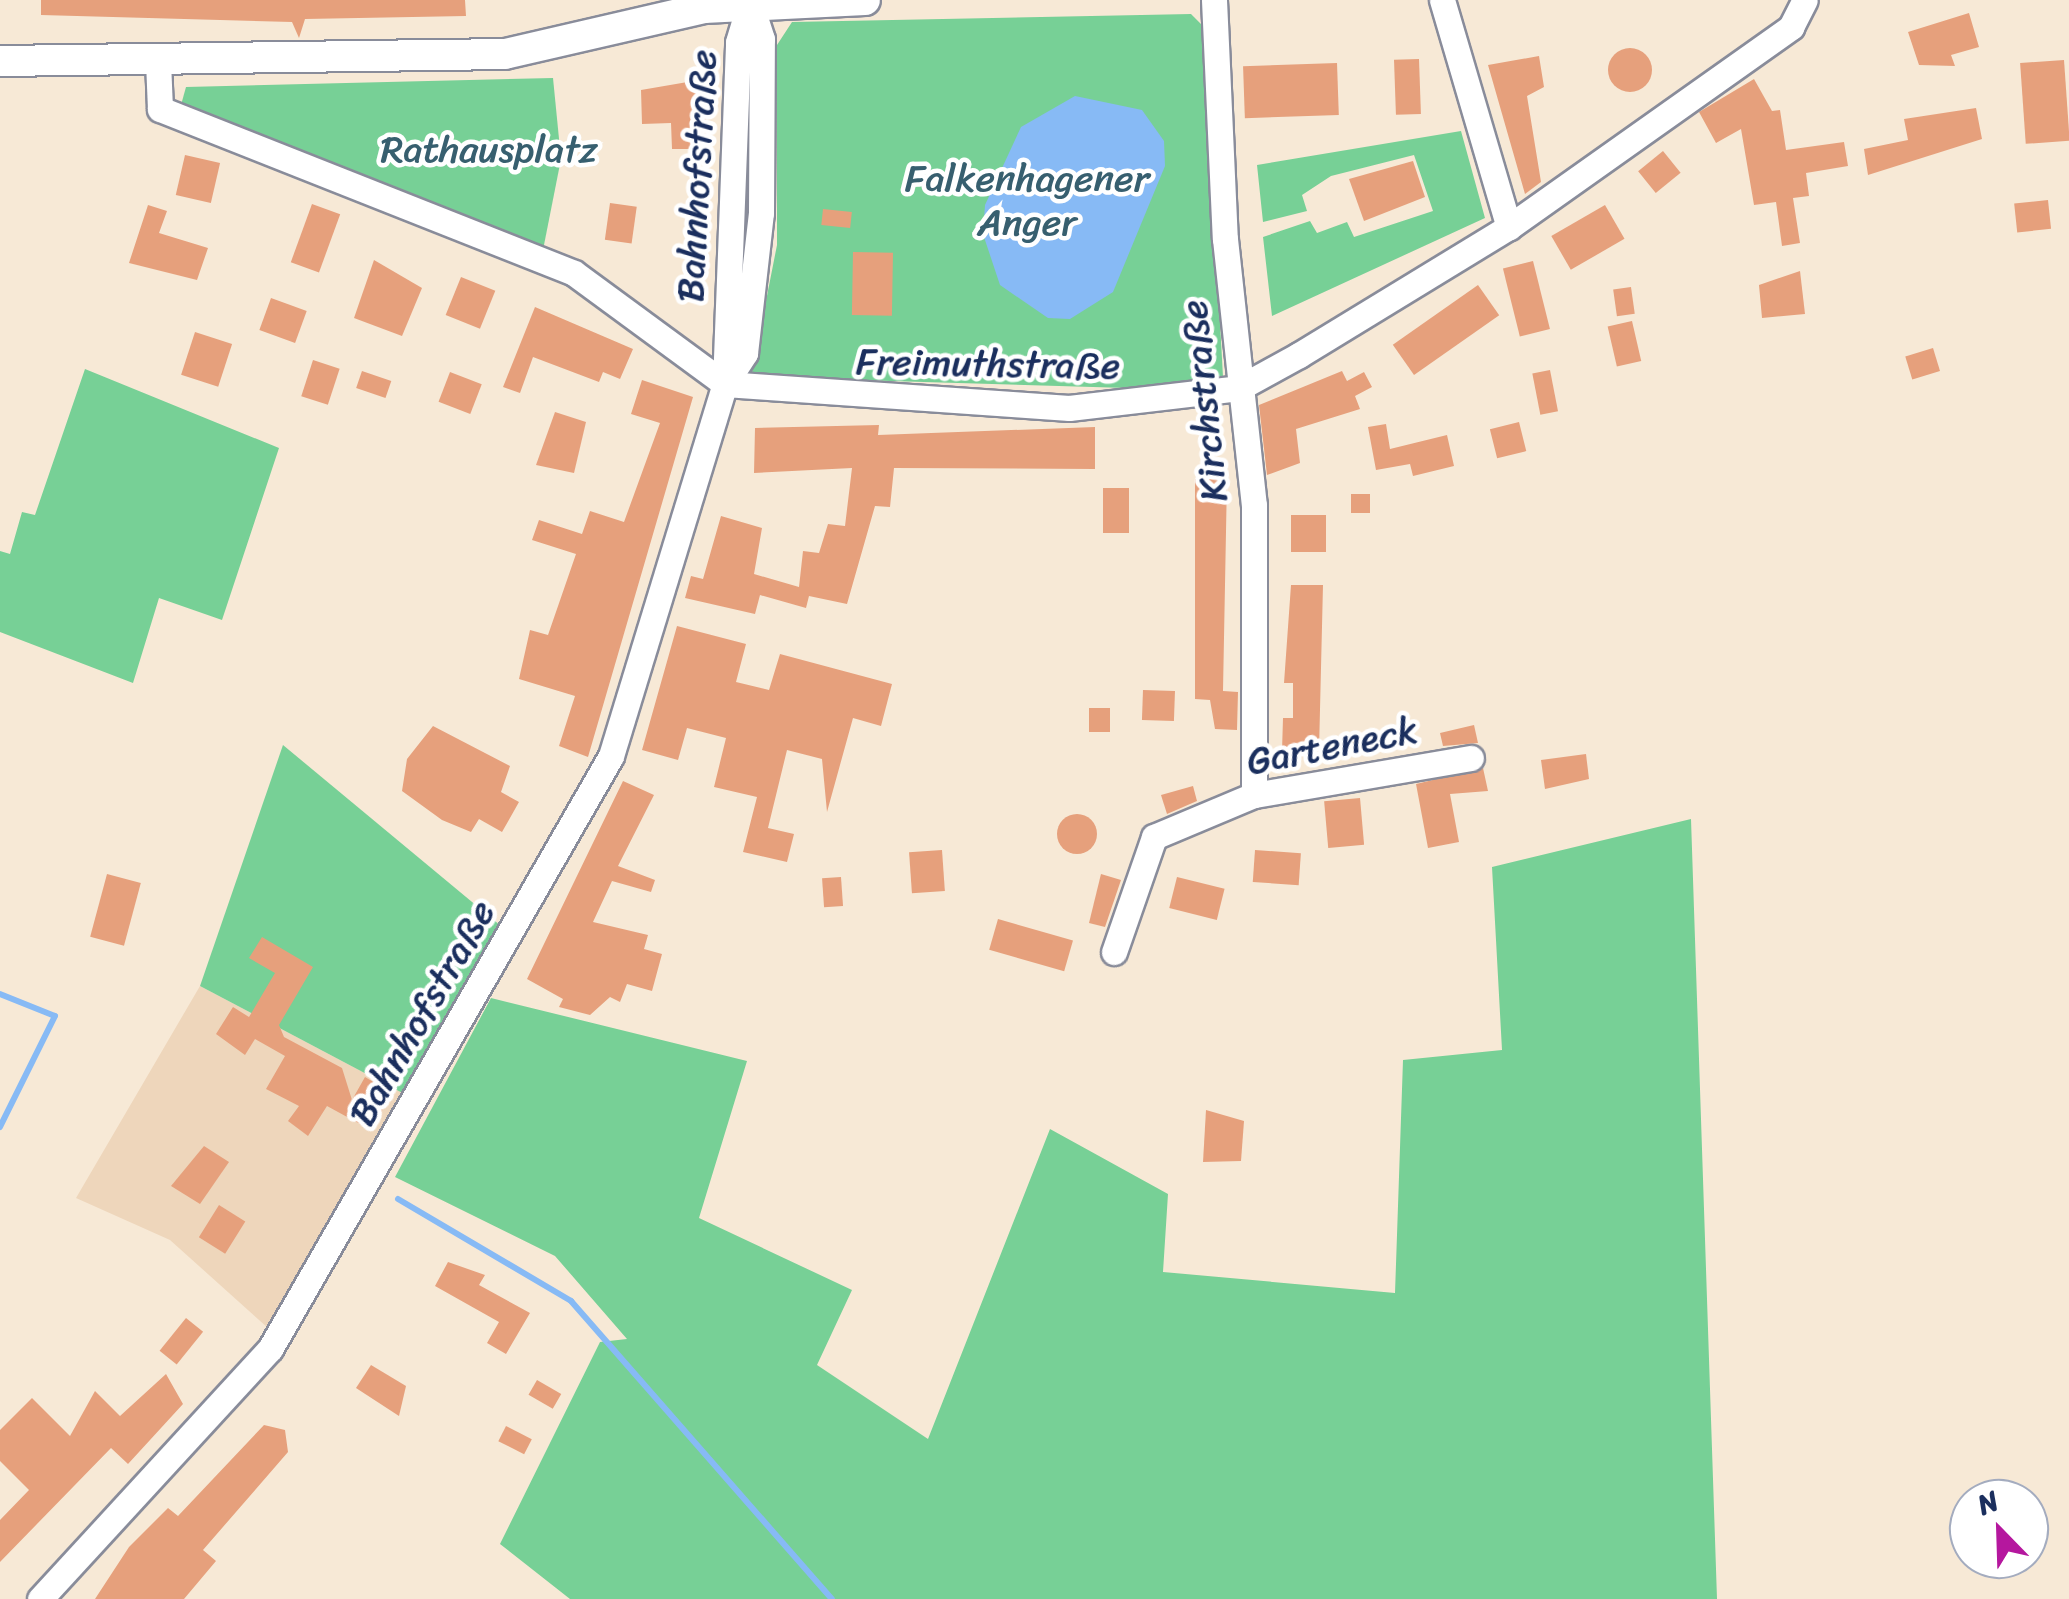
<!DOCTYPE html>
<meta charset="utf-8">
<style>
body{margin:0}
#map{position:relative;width:2069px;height:1599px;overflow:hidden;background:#f7e9d6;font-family:Sriracha,sans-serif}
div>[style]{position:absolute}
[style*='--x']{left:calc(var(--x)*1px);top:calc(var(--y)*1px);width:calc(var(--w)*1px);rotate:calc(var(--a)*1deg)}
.built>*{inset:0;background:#eed6bb}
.green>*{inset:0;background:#77d096}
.water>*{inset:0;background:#87baf5}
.stream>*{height:6px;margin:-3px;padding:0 3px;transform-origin:3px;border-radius:3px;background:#87baf5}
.building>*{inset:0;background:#e6a07c;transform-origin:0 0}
.round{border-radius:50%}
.roads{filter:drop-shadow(2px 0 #898c9a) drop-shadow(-2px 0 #898c9a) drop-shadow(0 2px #898c9a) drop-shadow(0 -2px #898c9a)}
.minor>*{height:25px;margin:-12.5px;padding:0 12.5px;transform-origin:12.5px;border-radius:12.5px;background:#fff}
.major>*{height:30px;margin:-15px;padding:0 15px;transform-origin:15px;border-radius:15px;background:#fff}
span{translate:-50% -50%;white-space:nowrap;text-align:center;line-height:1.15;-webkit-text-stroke:9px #fff;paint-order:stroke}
.park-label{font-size:38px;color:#375f6f}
.street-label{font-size:38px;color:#1b2f5e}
.north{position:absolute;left:1949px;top:1479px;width:100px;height:100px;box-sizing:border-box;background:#fff;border:2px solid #a4acbf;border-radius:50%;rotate:337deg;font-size:28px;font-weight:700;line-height:40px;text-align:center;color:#1b2f5e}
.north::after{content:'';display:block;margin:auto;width:35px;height:45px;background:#b5179e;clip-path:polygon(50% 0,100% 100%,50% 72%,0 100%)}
</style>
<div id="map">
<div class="built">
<div style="clip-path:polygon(200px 986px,410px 1097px,268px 1328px,170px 1240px,76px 1198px)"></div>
</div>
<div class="green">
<div style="clip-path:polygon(1191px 14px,1204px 27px,1223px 377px,1195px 390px,751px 377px,777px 245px,777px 45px,792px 22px)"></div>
<div style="clip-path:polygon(553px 78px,561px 159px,543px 250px,181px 105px,186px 87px)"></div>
<div style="clip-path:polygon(1461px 131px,1485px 218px,1272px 316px,1263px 237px,1310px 221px,1317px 233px,1347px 222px,1354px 237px,1433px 211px,1414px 155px,1331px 176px,1302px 195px,1307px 211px,1263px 222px,1257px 165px)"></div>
<div style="clip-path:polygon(85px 369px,279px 448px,222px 620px,159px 598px,133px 683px,0 632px,0 551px,10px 554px,22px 512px,35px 515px)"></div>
<div style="clip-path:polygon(283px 745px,507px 931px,410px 1097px,200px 986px)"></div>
<div style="clip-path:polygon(1691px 819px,1717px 1599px,570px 1599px,500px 1544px,600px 1342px,627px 1339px,555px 1256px,395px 1177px,491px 998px,747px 1061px,699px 1218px,852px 1290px,817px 1365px,928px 1439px,1050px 1129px,1168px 1194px,1163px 1272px,1395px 1293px,1403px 1060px,1502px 1050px,1492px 867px)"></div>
</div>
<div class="water">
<div style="clip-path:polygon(1075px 96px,1142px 110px,1164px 141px,1165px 166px,1113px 292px,1070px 319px,1048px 318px,1000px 285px,983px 234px,985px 205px,1021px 127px)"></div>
</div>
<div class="stream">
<div style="--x:0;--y:994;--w:59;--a:21.8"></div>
<div style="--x:55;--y:1016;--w:124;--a:116.4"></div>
<div style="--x:398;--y:1199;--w:201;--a:30.5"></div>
<div style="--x:571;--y:1301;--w:396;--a:48.8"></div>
</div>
<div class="building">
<div style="clip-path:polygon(41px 0,465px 0,466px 16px,305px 19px,299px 38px,292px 22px,41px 15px)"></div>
<div style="clip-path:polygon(1969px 13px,1979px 47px,1951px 55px,1955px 66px,1919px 65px,1908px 32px)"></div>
<div class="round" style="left:1608px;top:48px;width:44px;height:44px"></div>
<div style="clip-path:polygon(1539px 56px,1544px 87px,1527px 96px,1541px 182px,1525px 194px,1488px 65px)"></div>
<div style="left:1419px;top:59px;width:55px;height:25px;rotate:88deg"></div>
<div style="left:2064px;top:60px;width:81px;height:44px;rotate:86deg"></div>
<div style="left:1337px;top:63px;width:52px;height:94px;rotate:88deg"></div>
<div style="clip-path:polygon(705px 79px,707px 149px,672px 149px,671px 123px,642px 124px,641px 90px)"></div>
<div style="clip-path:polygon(1754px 79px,1772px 111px,1780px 110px,1786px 150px,1844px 142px,1848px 166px,1806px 173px,1809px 196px,1793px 198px,1800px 243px,1782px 246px,1776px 202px,1754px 205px,1741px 129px,1716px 143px,1699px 112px)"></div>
<div style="clip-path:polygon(1976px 108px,1982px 139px,1868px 175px,1864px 149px,1908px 140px,1904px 119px)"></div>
<div style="left:1663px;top:151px;width:28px;height:32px;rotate:51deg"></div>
<div style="left:185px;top:155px;width:36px;height:41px;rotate:13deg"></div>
<div style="clip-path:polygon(1413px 161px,1425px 197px,1364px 221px,1349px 179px)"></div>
<div style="left:2048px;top:200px;width:29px;height:34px;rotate:84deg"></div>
<div style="left:610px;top:203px;width:27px;height:37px;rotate:8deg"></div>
<div style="left:312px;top:204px;width:30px;height:62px;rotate:20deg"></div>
<div style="clip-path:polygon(148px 205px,167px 211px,159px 233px,208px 248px,197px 280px,129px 263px)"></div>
<div style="left:1605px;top:205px;width:39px;height:62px;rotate:60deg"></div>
<div style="left:823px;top:209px;width:29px;height:16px;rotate:6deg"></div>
<div style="left:853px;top:252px;width:40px;height:63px;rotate:1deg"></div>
<div style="clip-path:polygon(374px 260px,422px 288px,402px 336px,354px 318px)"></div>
<div style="left:1533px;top:261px;width:70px;height:31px;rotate:76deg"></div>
<div style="clip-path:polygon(1800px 271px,1805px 314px,1762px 318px,1759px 285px)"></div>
<div style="left:461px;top:277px;width:37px;height:41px;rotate:22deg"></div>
<div style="left:1478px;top:285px;width:37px;height:104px;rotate:55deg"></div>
<div style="left:1631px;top:287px;width:27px;height:18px;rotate:82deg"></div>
<div style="left:271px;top:298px;width:38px;height:34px;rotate:20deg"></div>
<div style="clip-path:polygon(535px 307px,633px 349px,620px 379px,603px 372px,599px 382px,533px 357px,520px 393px,503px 387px)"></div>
<div style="left:1632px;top:321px;width:41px;height:25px;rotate:77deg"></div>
<div style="left:195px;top:332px;width:39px;height:45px;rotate:18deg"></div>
<div style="left:1933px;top:348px;width:24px;height:29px;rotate:73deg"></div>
<div style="left:313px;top:360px;width:28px;height:38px;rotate:18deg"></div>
<div style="left:1550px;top:370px;width:42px;height:18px;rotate:79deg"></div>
<div style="left:362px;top:371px;width:31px;height:18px;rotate:19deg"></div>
<div style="clip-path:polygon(1342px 371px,1347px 381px,1364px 372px,1372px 387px,1355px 396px,1360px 409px,1296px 429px,1300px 463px,1267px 475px,1259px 405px)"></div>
<div style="left:450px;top:372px;width:34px;height:32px;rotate:21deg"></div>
<div style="clip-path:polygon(642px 380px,693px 397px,588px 757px,559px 746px,575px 696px,519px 679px,530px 630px,548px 635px,576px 554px,532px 540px,539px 520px,582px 534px,590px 511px,624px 522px,660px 423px,631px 414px)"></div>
<div style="clip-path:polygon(555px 412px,586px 422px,574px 473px,536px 465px)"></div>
<div style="left:1519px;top:422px;width:30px;height:30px;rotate:76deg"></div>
<div style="clip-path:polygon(1386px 424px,1390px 449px,1447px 435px,1454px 466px,1413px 476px,1410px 464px,1376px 470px,1368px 427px)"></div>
<div style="clip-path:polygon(879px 425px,878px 435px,1095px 427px,1095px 469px,894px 468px,890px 507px,875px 506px,847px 604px,809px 596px,806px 608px,760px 595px,755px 614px,685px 598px,691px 576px,703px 579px,721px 516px,762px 528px,754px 574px,799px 587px,803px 551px,819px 553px,828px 524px,845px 526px,852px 468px,754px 473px,755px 428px)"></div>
<div style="clip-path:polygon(1195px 479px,1227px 479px,1223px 691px,1238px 692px,1237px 730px,1215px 729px,1210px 700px,1195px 699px)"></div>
<div style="left:1103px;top:488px;width:26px;height:45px"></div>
<div style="left:1351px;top:494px;width:19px;height:19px"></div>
<div style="left:1291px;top:515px;width:35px;height:37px"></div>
<div style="clip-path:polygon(1291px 585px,1323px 585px,1319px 751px,1282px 751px,1283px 718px,1293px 718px,1293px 683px,1284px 683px)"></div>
<div style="clip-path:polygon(677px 626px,746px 644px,736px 682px,769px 690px,780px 654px,892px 684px,881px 726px,853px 718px,827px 812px,822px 759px,787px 750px,768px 828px,794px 834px,787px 862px,743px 852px,757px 797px,714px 787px,726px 738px,687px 728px,678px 760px,642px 750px)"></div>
<div style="left:1143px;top:690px;width:32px;height:30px;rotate:2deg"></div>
<div style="left:1089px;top:708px;width:21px;height:24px"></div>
<div style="clip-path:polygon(1474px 725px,1478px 743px,1443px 746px,1440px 733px)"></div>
<div style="clip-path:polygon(433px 726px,510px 766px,501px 792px,519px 802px,502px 832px,479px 819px,471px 832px,442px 820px,402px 791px,407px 759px)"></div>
<div style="clip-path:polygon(1586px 754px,1589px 779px,1545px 789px,1541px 760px)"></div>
<div style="clip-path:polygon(1483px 768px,1488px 791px,1450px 794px,1459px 842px,1428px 848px,1416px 784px)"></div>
<div style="clip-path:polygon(623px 781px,654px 795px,618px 866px,655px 880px,651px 892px,612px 881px,593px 922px,648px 935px,644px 949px,662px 954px,652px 991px,627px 984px,620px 1002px,610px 997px,590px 1015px,559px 1007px,563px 999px,527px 979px)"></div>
<div style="clip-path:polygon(1193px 786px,1197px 801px,1167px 814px,1161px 795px)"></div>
<div style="left:1360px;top:798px;width:47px;height:36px;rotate:85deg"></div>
<div class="round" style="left:1057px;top:814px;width:40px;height:40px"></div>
<div style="left:942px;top:850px;width:41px;height:33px;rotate:86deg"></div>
<div style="left:1255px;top:850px;width:46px;height:32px;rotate:4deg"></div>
<div style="left:107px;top:874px;width:35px;height:65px;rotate:15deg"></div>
<div style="clip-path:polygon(1101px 874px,1121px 880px,1105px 927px,1089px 923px)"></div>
<div style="left:841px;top:877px;width:29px;height:19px;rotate:86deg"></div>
<div style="left:1177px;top:877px;width:49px;height:32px;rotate:14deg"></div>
<div style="left:998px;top:919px;width:78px;height:32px;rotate:16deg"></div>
<div style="clip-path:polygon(262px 937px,313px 967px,279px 1025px,284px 1037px,342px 1068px,352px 1100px,365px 1077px,392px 1093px,371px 1130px,327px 1106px,308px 1136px,288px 1121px,299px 1106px,266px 1089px,285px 1056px,255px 1039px,245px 1055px,216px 1034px,233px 1007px,249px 1017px,275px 973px,249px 958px)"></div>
<div style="clip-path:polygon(1206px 1110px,1244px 1121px,1241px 1161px,1203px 1162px)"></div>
<div style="clip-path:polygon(204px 1146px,229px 1162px,200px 1204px,171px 1186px)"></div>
<div style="left:219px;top:1205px;width:31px;height:38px;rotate:32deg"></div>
<div style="clip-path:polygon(448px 1262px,485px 1275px,479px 1285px,530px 1313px,506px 1354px,487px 1343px,499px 1322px,435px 1286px)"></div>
<div style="left:186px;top:1318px;width:22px;height:42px;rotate:39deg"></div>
<div style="clip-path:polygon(371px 1365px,406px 1386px,399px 1416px,356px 1388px)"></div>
<div style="clip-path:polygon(166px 1374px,183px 1404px,128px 1464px,111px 1448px,0 1562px,0 1520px,29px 1490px,0 1461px,0 1430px,32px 1398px,70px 1436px,95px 1391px,120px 1416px)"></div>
<div style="left:537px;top:1380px;width:28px;height:17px;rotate:30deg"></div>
<div style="clip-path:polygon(264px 1425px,285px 1430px,288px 1452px,203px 1550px,216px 1561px,184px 1599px,95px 1599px,129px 1547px,168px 1508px,178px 1516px)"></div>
<div style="left:506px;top:1426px;width:29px;height:17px;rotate:27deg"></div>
</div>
<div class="roads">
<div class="minor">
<div style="--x:1214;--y:0;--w:239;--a:87.4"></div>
<div style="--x:1225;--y:239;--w:268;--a:83.8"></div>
<div style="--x:1254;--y:505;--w:290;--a:90"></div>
<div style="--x:1442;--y:0;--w:237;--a:73.6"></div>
<div style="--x:158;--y:61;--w:48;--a:87.6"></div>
<div style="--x:160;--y:109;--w:445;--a:21.6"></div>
<div style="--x:574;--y:273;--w:187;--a:36.3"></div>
<div style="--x:725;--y:384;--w:345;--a:4"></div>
<div style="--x:1069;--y:408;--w:171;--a:-6.7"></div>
<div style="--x:1239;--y:388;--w:68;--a:-28.8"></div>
<div style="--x:1299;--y:355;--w:246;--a:-31.4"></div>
<div style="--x:1509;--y:227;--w:346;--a:-35.3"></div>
<div style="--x:1791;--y:27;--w:30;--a:-63"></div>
<div style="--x:725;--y:384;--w:342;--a:-87.8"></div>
<div style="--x:738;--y:42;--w:42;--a:-73.3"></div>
<div style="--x:1114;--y:952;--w:122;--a:-70.8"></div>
<div style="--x:1154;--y:837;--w:108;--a:-22.8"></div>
<div style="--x:1254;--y:795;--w:220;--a:-9.7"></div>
<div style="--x:40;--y:1599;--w:340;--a:-47.4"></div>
<div style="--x:270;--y:1349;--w:684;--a:-60.1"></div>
<div style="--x:611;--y:756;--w:389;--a:-73"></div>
<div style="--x:725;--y:384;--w:37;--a:-57"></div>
<div style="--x:745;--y:353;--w:141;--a:-83.5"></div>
<div style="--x:761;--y:213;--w:174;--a:-89.7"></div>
<div style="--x:762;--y:39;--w:39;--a:-108"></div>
</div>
<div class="major">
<div style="--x:0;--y:61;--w:505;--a:-0.79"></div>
<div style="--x:505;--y:54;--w:204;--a:-13"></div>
<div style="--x:704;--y:8;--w:161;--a:-2.8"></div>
</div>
</div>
<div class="park-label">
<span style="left:489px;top:150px">Rathausplatz</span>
<span style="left:1027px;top:201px">Falkenhagener<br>Anger</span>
</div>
<div class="street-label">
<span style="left:697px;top:176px;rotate:-87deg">Bahnhofstraße</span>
<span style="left:988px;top:364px;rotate:1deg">Freimuthstraße</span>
<span style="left:1204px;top:401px;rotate:-96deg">Kirchstraße</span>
<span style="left:1332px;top:746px;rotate:-11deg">Garteneck</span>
<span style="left:422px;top:1013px;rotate:-60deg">Bahnhofstraße</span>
</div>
<div class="north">N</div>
</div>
